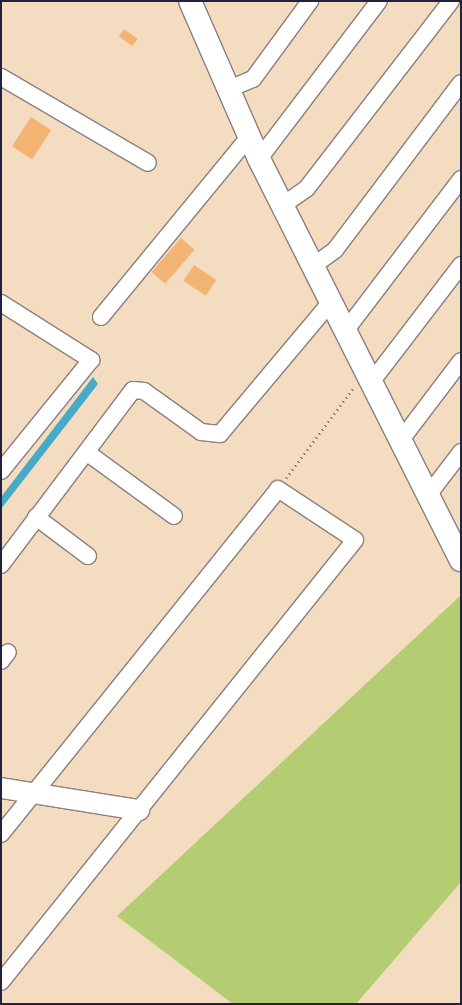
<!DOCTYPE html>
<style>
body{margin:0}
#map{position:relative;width:462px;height:1005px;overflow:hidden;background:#f4dcc1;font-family:"Libre Bodoni",serif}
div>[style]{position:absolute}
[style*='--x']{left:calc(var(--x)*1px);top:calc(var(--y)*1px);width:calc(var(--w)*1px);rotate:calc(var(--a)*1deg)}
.green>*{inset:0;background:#b4cd73}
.water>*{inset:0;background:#46abc6}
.building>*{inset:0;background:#f3b473;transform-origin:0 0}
.path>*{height:2.5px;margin-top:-1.25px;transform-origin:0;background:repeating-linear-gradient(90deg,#8b7f7e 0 1px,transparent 0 5px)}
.roads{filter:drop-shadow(1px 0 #8b7f7e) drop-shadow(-1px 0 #8b7f7e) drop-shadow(0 1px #8b7f7e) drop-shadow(0 -1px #8b7f7e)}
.minor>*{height:16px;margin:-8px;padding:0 8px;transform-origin:8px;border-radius:8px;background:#fff}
.tertiary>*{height:20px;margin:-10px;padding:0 10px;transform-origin:10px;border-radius:10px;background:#fff}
.secondary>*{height:22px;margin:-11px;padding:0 11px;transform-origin:11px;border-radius:11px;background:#fff}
span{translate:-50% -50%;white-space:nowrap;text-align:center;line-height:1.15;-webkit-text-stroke:4.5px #f7f3e8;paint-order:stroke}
.frame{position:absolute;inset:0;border:2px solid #22223b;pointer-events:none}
</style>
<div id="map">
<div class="green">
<div style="clip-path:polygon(461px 595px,461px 882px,356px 1004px,233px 1004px,117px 916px)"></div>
</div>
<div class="water">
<div style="clip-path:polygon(93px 377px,98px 384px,1px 509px,1px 497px)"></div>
</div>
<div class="building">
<div style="left:124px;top:29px;width:17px;height:9px;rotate:36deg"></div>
<div style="left:31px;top:117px;width:24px;height:35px;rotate:33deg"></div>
<div style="left:181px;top:238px;width:18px;height:45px;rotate:41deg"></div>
<div style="left:194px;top:265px;width:27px;height:19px;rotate:34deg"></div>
</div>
<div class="path">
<div style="--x:286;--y:478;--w:112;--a:-53.3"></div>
</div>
<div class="roads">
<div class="minor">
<div style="--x:1;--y:77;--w:170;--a:30.3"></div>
<div style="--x:229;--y:89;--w:26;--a:-23"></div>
<div style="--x:253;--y:79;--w:97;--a:-53.8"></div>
<div style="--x:259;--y:159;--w:198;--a:-52.8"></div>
<div style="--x:283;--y:205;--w:29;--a:-35"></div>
<div style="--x:307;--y:188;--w:236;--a:-52.4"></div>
<div style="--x:313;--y:266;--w:27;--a:-36"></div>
<div style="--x:335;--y:250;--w:209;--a:-53"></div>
<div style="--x:1;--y:303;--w:107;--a:32.3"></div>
<div style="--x:91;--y:360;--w:143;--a:129"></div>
<div style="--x:101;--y:317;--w:233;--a:-50.6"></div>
<div style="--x:346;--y:330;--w:190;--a:-52.7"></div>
<div style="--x:373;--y:380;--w:145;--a:-52.6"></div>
<div style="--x:401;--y:440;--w:99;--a:-52.8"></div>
<div style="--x:89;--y:454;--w:105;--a:36.1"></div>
<div style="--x:429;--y:494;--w:53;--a:-52.7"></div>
<div style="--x:36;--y:517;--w:65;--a:36.9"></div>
<div style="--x:1;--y:565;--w:219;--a:-53"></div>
<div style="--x:133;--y:390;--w:11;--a:5"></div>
<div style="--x:144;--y:391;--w:70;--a:35.7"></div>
<div style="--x:201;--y:432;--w:19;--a:6"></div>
<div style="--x:220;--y:434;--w:171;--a:-50"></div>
<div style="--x:1;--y:661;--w:11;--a:-52"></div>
<div style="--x:1;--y:834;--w:442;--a:-51.2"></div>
<div style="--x:278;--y:489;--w:92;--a:33.5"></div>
<div style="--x:355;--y:540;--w:566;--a:128.69"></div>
</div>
<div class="tertiary">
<div style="--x:1;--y:788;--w:140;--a:9.1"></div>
</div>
<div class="secondary">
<div style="--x:190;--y:1;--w:172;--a:66.4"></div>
<div style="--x:259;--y:159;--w:449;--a:63.3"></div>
</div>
</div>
<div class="frame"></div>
</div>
